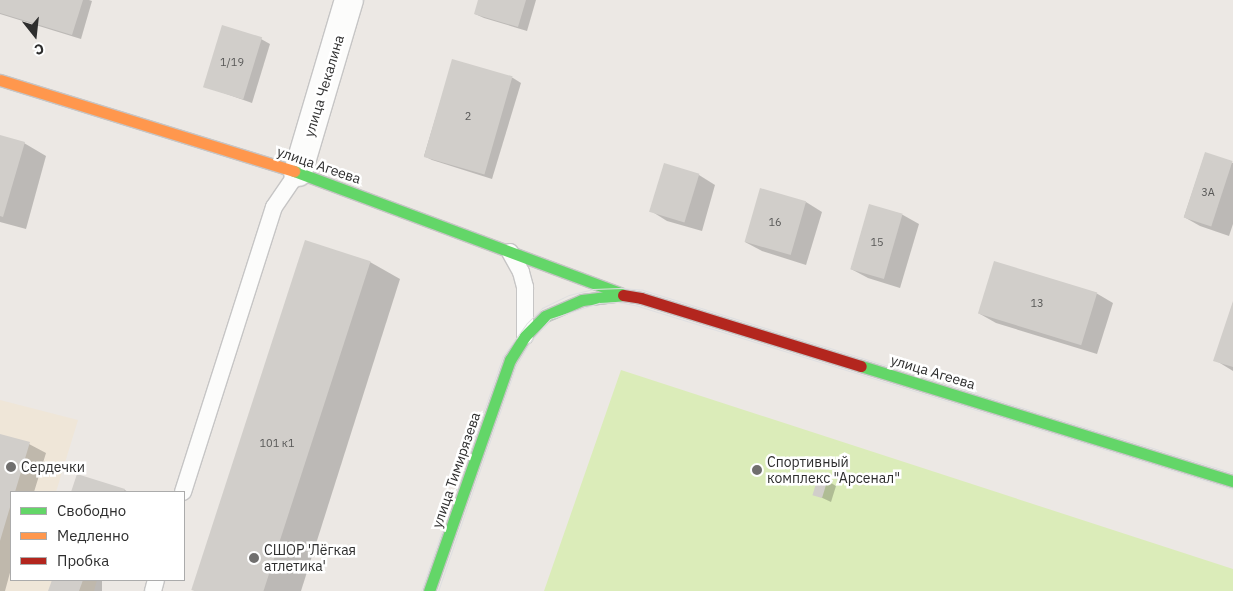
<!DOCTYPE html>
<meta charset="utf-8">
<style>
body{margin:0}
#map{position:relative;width:1233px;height:591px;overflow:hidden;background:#ece8e4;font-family:"IBM Plex Sans",sans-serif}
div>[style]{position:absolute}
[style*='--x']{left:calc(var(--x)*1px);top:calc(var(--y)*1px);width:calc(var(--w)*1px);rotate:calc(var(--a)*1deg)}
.education>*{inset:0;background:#efe6d8}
.pitch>*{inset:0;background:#dbecb9}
.shadow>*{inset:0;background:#0003;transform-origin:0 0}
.building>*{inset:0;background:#d1ceca;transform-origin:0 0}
.roads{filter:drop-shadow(1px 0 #c6c5c5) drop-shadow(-1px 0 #c6c5c5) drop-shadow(0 1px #c6c5c5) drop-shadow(0 -1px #c6c5c5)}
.lane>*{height:16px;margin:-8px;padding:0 8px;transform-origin:8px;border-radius:8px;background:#fcfcfb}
.street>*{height:28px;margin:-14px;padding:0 14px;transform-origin:14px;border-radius:14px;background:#fcfcfb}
.fast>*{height:11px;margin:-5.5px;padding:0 5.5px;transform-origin:5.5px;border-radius:5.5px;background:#63d668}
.slow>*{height:11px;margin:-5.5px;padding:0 5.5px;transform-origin:5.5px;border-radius:5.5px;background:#ff974d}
.jam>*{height:11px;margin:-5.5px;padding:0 5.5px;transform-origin:5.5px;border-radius:5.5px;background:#b3261e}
.tram>*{height:1px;margin:-0.5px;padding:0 0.5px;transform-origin:0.5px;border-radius:0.5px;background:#dfdfe1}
.dots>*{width:14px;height:14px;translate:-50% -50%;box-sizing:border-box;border:2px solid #fff;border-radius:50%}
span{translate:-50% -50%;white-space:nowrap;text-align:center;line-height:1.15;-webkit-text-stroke:5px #fff;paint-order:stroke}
.number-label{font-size:11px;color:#585857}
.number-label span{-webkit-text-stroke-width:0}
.street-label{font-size:14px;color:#2e2e2e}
.poi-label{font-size:14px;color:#2e2e2e}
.left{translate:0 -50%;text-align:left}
.legend{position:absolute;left:10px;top:491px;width:175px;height:90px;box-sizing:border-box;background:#fff;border:1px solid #ababab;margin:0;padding:6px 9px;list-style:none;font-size:15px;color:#2e2e2e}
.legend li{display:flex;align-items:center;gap:10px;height:25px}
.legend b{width:25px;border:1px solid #ababab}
.north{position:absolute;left:10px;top:10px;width:50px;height:50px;-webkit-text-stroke:4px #fff;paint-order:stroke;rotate:164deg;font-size:14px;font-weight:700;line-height:20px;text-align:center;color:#2e2e2e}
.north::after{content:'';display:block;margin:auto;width:18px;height:22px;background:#2e2e2e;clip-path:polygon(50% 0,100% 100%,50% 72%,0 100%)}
</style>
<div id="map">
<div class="education">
<div style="clip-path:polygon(0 400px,78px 420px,56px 492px,11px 492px,11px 580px,97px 580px,94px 591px,0 591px)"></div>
</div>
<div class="pitch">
<div style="clip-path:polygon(621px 370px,1233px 569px,1233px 591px,544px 591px)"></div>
</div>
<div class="shadow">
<div style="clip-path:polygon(0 0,89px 0,92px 1px,81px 39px,0 14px)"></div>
<div style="clip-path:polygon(479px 0,536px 0,527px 31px,484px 18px,475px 14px)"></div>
<div style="clip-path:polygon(261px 39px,270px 44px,252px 103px,204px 86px)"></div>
<div style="clip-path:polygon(453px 60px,513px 78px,521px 83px,492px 179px,432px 160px,424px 156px)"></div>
<div style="clip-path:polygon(0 136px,24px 143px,46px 156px,26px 229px,0 222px)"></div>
<div style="clip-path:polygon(1205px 154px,1233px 163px,1233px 224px,1229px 236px,1200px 226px,1184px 217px)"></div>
<div style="clip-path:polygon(664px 165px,699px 175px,715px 185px,702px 231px,667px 221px,651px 211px)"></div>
<div style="clip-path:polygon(806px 202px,822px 212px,806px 265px,762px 251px,745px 242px)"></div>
<div style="clip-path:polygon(870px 205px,903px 215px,919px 224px,900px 288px,868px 278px,851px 269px)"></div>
<div style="clip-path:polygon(370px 262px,400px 279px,301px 591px,195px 591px)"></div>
<div style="clip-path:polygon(1096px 293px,1113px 303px,1097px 354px,996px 323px,980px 314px)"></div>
<div style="clip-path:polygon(1233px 303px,1233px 371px,1215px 360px)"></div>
<div style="clip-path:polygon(0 435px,29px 444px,46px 453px,34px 492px,11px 492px,11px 569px,5px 591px,0 591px)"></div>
<div style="clip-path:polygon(77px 476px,125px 490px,128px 492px,72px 492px)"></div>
<div style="clip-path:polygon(828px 481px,836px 486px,831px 502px,814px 494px)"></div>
<div style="left:54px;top:580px;width:48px;height:12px"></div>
</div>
<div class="building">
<div style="clip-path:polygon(0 0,83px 0,72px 35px,0 13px)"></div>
<div style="clip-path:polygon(478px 0,526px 0,518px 27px,474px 14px)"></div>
<div style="left:222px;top:25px;width:42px;height:65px;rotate:17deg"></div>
<div style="left:452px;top:59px;width:63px;height:102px;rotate:16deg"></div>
<div style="clip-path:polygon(0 135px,25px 142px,3px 217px,0 216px)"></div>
<div style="left:1205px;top:152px;width:29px;height:69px;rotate:18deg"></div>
<div style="left:664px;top:163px;width:37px;height:51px;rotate:17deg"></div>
<div style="left:760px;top:188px;width:48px;height:56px;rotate:16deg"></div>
<div style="left:869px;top:204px;width:35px;height:68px;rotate:16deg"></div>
<div style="left:305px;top:240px;width:69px;height:368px;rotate:18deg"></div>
<div style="left:994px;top:261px;width:108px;height:55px;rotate:17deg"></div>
<div style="clip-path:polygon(1233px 301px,1233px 367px,1213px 361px)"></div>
<div style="clip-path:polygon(0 434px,30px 442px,15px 492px,11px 492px,11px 504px,0 541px)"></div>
<div style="clip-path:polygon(77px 474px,125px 489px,124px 492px,71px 492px)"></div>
<div style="left:818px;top:477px;width:10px;height:19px;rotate:17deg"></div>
<div style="clip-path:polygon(52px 580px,83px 580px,79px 591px,48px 591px)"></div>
</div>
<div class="roads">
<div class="lane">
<div style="--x:510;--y:252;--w:23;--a:61"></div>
<div style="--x:521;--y:272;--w:16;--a:75"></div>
<div style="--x:525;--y:287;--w:49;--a:90"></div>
<div style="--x:183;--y:492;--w:299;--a:-72.3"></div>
<div style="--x:274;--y:207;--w:42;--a:-55.6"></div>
<div style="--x:153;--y:591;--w:11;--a:-75"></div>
</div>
<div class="street">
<div style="--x:298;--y:172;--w:179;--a:-73.5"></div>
</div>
<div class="fast">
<div style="--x:294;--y:171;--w:348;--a:20.5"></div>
<div style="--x:861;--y:366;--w:389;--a:17.2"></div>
<div style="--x:429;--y:591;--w:245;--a:-70.7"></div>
<div style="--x:510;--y:360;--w:28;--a:-58"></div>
<div style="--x:525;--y:336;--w:28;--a:-45"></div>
<div style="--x:545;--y:316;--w:40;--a:-23.4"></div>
<div style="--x:582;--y:300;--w:41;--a:-7"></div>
</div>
<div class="slow">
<div style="--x:0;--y:80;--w:308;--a:17.2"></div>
</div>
<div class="jam">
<div style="--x:623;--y:295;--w:18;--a:9"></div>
<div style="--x:641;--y:298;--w:230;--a:17.2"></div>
</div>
</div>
<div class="tram">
<div style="--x:421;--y:591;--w:249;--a:-70.8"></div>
<div style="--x:503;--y:356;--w:39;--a:-54"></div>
<div style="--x:526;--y:324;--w:23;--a:-45"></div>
<div style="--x:542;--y:308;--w:30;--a:-26"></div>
<div style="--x:569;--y:295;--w:25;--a:-14"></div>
<div style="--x:593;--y:289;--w:29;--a:-2"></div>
<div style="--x:622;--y:288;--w:21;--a:5"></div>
<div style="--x:643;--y:290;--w:618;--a:17.23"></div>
<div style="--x:438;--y:591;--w:238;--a:-70.9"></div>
<div style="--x:516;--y:366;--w:28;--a:-60"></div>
<div style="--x:530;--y:342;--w:30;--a:-49"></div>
<div style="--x:550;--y:319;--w:52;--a:-18.1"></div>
<div style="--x:599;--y:303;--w:19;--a:-3"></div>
<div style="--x:618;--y:302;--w:20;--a:11"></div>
<div style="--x:638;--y:306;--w:623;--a:17.1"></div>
</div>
<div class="dots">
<div style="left:11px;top:467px;background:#706f6e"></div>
<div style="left:757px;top:470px;background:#706f6e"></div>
<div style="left:254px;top:558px;background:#706f6e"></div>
</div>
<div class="number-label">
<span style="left:232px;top:62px">1/19</span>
<span style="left:468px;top:116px">2</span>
<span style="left:1208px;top:192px">3А</span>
<span style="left:775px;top:222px">16</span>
<span style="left:877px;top:242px">15</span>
<span style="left:1037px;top:303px">13</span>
<span style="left:277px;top:443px">101 к1</span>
</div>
<div class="street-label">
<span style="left:324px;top:86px;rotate:-73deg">улица Чекалина</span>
<span style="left:319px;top:165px;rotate:19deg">улица Агеева</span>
<span style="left:933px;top:372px;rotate:17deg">улица Агеева</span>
<span style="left:456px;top:470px;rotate:-71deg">улица Тимирязева</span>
</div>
<div class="poi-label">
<span class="left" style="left:767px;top:470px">Спортивный<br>комплекс "Арсенал"</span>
<span class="left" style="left:21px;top:467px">Сердечки</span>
<span class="left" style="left:264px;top:558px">СШОР 'Лёгкая<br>атлетика'</span>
</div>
<ul class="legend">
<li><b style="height:6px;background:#63d668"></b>Свободно</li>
<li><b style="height:6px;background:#ff974d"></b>Медленно</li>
<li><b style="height:6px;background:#b3261e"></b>Пробка</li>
</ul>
<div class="north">С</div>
</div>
